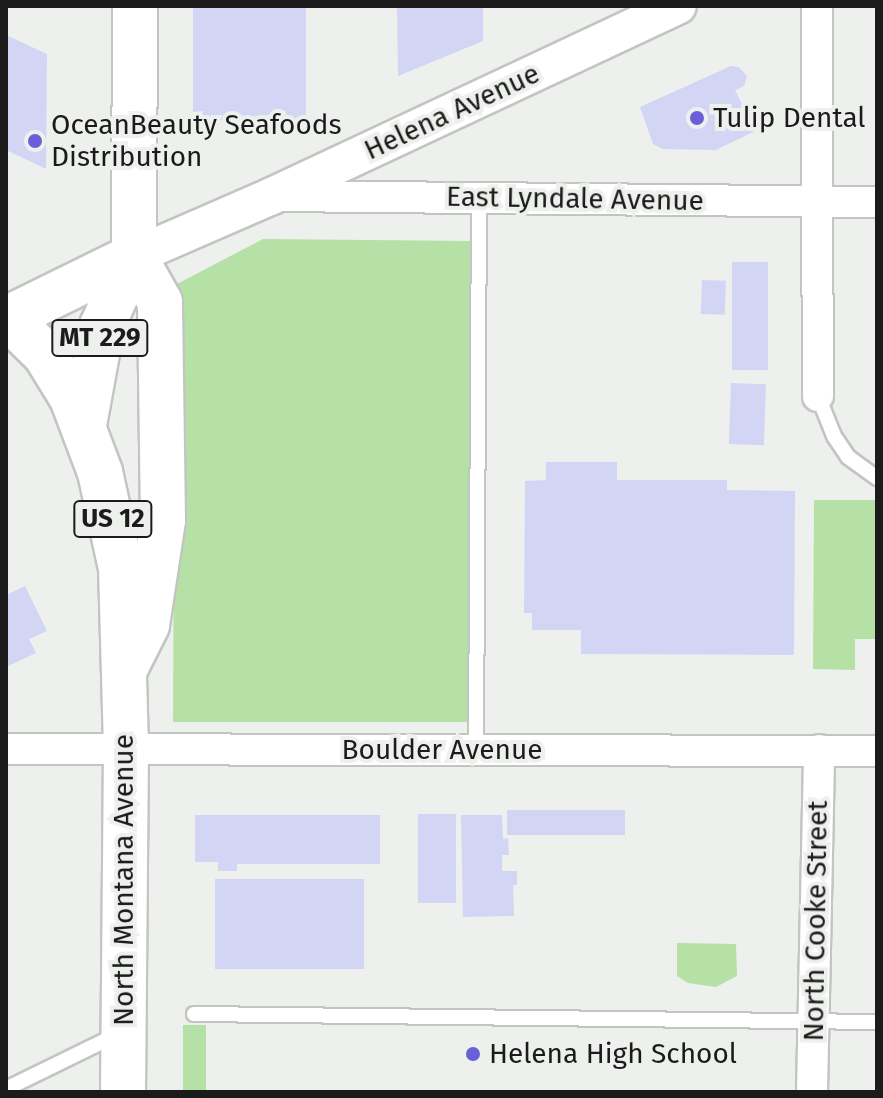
<!DOCTYPE html>
<style>
body{margin:0}
#map{position:relative;width:883px;height:1098px;overflow:hidden;background:#edf0ec;font-family:"Fira Sans",sans-serif}
div>[style]{position:absolute}
[style*='--x']{left:calc(var(--x)*1px);top:calc(var(--y)*1px);width:calc(var(--w)*1px);rotate:calc(var(--a)*1deg)}
.green>*{inset:0;background:#b6e1a6;transform-origin:0 0}
.building>*{inset:0;background:#d3d5f5;transform-origin:0 0}
.roads{filter:drop-shadow(2px 0 #c3c5c2) drop-shadow(-2px 0 #c3c5c2) drop-shadow(0 2px #c3c5c2) drop-shadow(0 -2px #c3c5c2)}
.service>*{height:14px;margin:-7px;padding:0 7px;transform-origin:7px;border-radius:7px;background:#fff}
.minor>*{height:30px;margin:-15px;padding:0 15px;transform-origin:15px;border-radius:15px;background:#fff}
.tertiary>*{height:36px;margin:-18px;padding:0 18px;transform-origin:18px;border-radius:18px;background:#fff}
.primary>*{height:44px;margin:-22px;padding:0 22px;transform-origin:22px;border-radius:22px;background:#fff}
.trunk>*{height:44px;margin:-22px;padding:0 22px;transform-origin:22px;border-radius:22px;background:#fff}
.dots>*{width:22px;height:22px;translate:-50% -50%;box-sizing:border-box;border:4px solid #edf0ec;border-radius:50%}
span{translate:-50% -50%;white-space:nowrap;text-align:center;line-height:1.15;-webkit-text-stroke:8px #edf0ec;paint-order:stroke}
.shield-label span{padding:2px 6px;background:#edf0ec;border:2px solid;border-radius:6px;-webkit-text-stroke-width:0}
.shield-label{font-size:26px;color:#1a1b1a;font-weight:700}
.street-label{font-size:28px;color:#1a1b1a}
.poi-label{font-size:28px;color:#1a1b1a}
.left{translate:0 -50%;text-align:left}
.frame{position:absolute;inset:0;border:8px solid #1a1b1a;pointer-events:none}
</style>
<div id="map">
<div class="green">
<div style="clip-path:polygon(263px 239px,473px 241px,476px 722px,173px 722px,175px 285px)"></div>
<div style="clip-path:polygon(814px 500px,877px 500px,877px 639px,855px 639px,855px 670px,813px 669px)"></div>
<div style="clip-path:polygon(677px 943px,736px 944px,737px 976px,716px 987px,688px 983px,677px 976px)"></div>
<div style="left:183px;top:1025px;width:23px;height:67px"></div>
</div>
<div class="building">
<div style="left:193px;top:6px;width:113px;height:114px"></div>
<div style="clip-path:polygon(397px 6px,483px 6px,483px 41px,398px 76px)"></div>
<div style="clip-path:polygon(6px 35px,47px 54px,46px 169px,6px 150px)"></div>
<div style="clip-path:polygon(731px 66px,739px 67px,747px 76px,744px 86px,735px 90px,755px 131px,716px 150px,663px 149px,653px 144px,640px 107px)"></div>
<div style="left:732px;top:262px;width:36px;height:108px"></div>
<div style="left:702px;top:280px;width:24px;height:34px;rotate:2deg"></div>
<div style="left:731px;top:383px;width:35px;height:61px;rotate:2deg"></div>
<div style="clip-path:polygon(546px 462px,617px 462px,617px 480px,727px 480px,727px 490px,795px 491px,794px 655px,581px 654px,581px 630px,532px 630px,532px 613px,524px 613px,525px 481px,546px 480px)"></div>
<div style="clip-path:polygon(25px 586px,47px 631px,29px 639px,36px 653px,6px 667px,6px 595px)"></div>
<div style="left:625px;top:810px;width:25px;height:118px;rotate:90deg"></div>
<div style="left:418px;top:814px;width:38px;height:89px"></div>
<div style="clip-path:polygon(195px 815px,380px 815px,380px 864px,237px 864px,237px 871px,218px 871px,218px 862px,195px 862px)"></div>
<div style="clip-path:polygon(461px 815px,502px 815px,503px 839px,508px 838px,509px 855px,502px 855px,502px 871px,517px 871px,517px 885px,513px 885px,514px 916px,463px 917px)"></div>
<div style="left:215px;top:879px;width:149px;height:90px"></div>
</div>
<div class="roads">
<div class="service">
<div style="--x:818;--y:396;--w:43;--a:68.2"></div>
<div style="--x:834;--y:436;--w:25;--a:56"></div>
<div style="--x:848;--y:457;--w:36;--a:36"></div>
<div style="--x:476;--y:750;--w:552;--a:-89.69"></div>
<div style="--x:194;--y:1014;--w:683;--a:0.67"></div>
<div style="--x:6;--y:1089;--w:123;--a:-26.1"></div>
</div>
<div class="minor">
<div style="--x:817;--y:6;--w:390;--a:89.9"></div>
<div style="--x:274;--y:196;--w:603;--a:0.57"></div>
<div style="--x:6;--y:749;--w:871;--a:0.13"></div>
<div style="--x:812;--y:1092;--w:342;--a:-88.8"></div>
</div>
<div class="tertiary">
<div style="--x:134;--y:256;--w:150;--a:-23.5"></div>
<div style="--x:272;--y:196;--w:448;--a:-25.1"></div>
</div>
<div class="primary">
<div style="--x:8;--y:318;--w:140;--a:-26.2"></div>
<div style="--x:84;--y:425;--w:101;--a:-79.7"></div>
<div style="--x:102;--y:326;--w:77;--a:-65.4"></div>
<div style="--x:134;--y:256;--w:250;--a:-89.8"></div>
<div style="--x:125;--y:669;--w:49;--a:-63.4"></div>
<div style="--x:147;--y:625;--w:106;--a:-81.3"></div>
<div style="--x:163;--y:520;--w:218;--a:-90.8"></div>
<div style="--x:160;--y:302;--w:53;--a:-119.5"></div>
</div>
<div class="trunk">
<div style="--x:6;--y:316;--w:54;--a:44.3"></div>
<div style="--x:45;--y:354;--w:52;--a:58.5"></div>
<div style="--x:72;--y:398;--w:79;--a:69.3"></div>
<div style="--x:100;--y:472;--w:98;--a:77.7"></div>
<div style="--x:121;--y:568;--w:181;--a:88.4"></div>
<div style="--x:126;--y:749;--w:343;--a:90.5"></div>
</div>
</div>
<div class="dots">
<div style="left:697px;top:118px;background:#685fd9"></div>
<div style="left:35px;top:141px;background:#685fd9"></div>
<div style="left:473px;top:1054px;background:#685fd9"></div>
</div>
<div class="shield-label">
<span style="left:100px;top:338px">MT 229</span>
<span style="left:113px;top:519px">US 12</span>
</div>
<div class="street-label">
<span style="left:452px;top:112px;rotate:-25deg">Helena Avenue</span>
<span style="left:575px;top:199px;rotate:1deg">East Lyndale Avenue</span>
<span style="left:442px;top:750px">Boulder Avenue</span>
<span style="left:124px;top:880px;rotate:-90deg">North Montana Avenue</span>
<span style="left:816px;top:921px;rotate:-89deg">North Cooke Street</span>
</div>
<div class="poi-label">
<span class="left" style="left:713px;top:118px">Tulip Dental</span>
<span class="left" style="left:51px;top:141px">OceanBeauty Seafoods<br>Distribution</span>
<span class="left" style="left:489px;top:1054px">Helena High School</span>
</div>
<div class="frame"></div>
</div>
